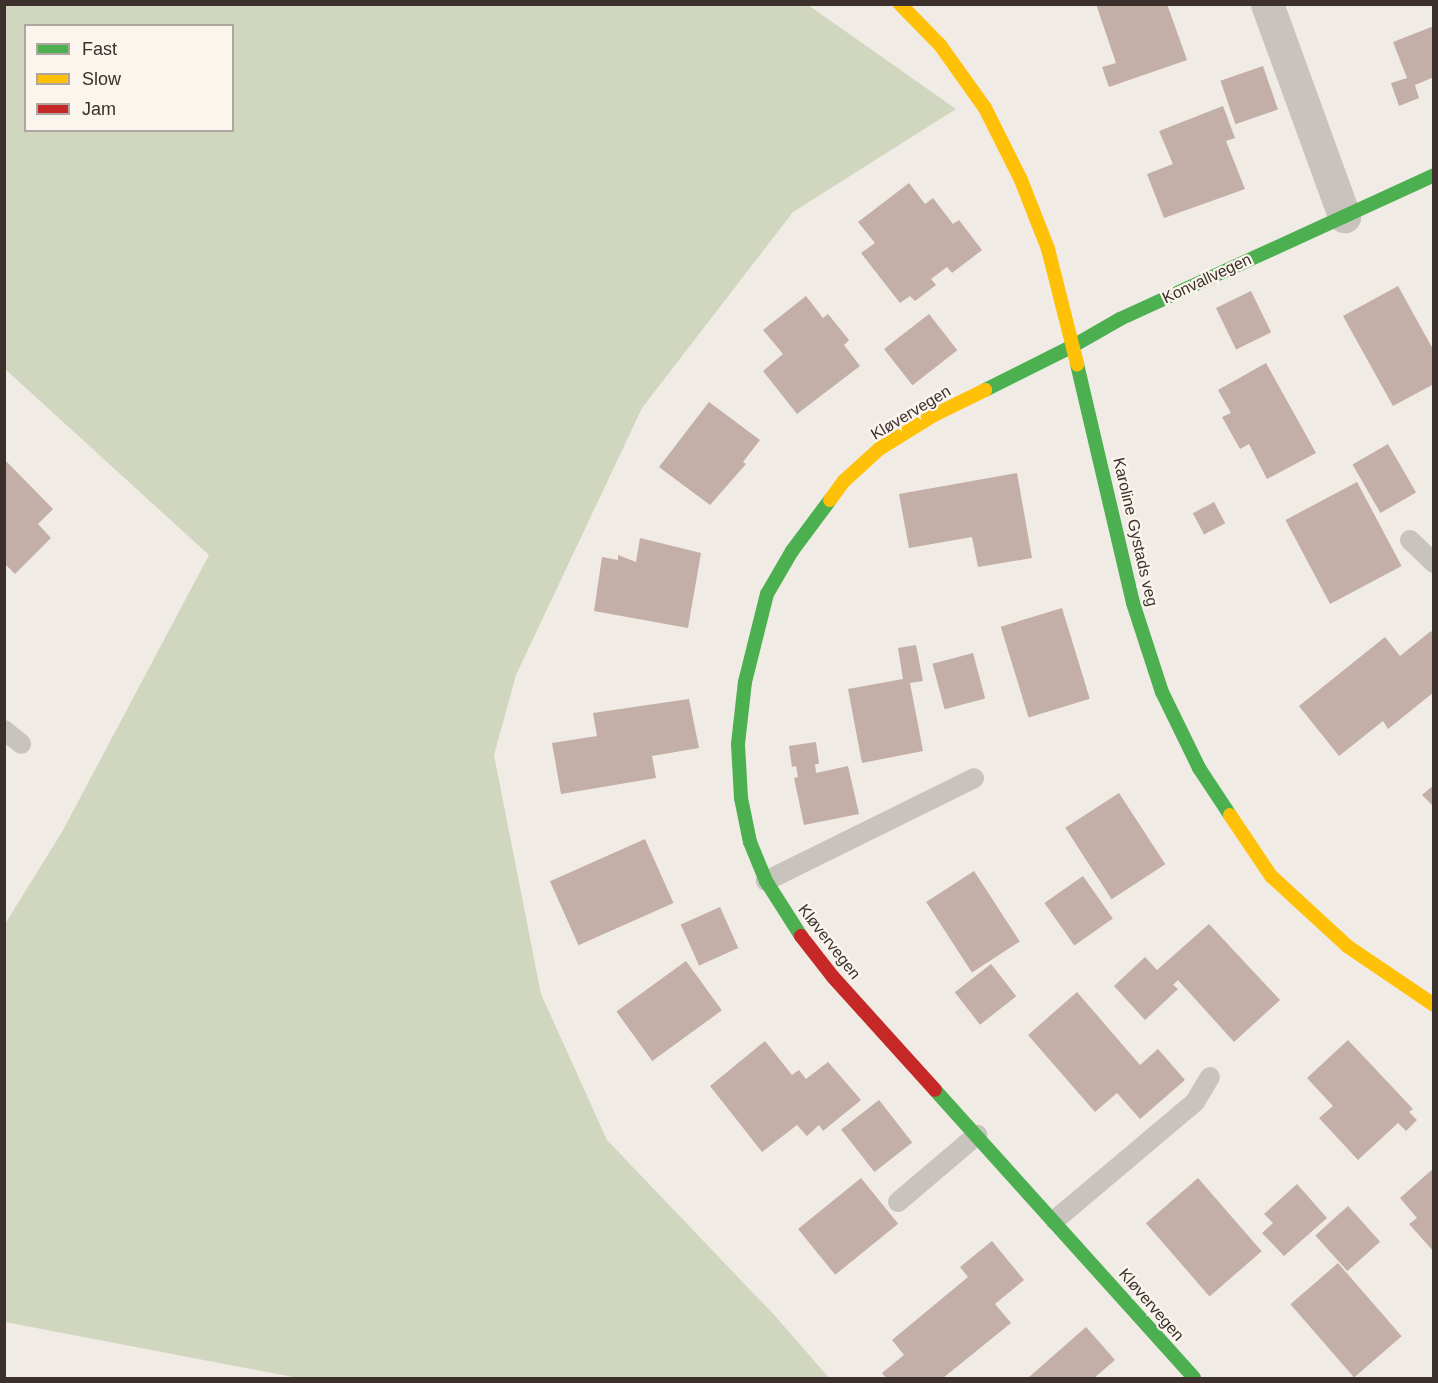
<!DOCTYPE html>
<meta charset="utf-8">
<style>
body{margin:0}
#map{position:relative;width:1438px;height:1383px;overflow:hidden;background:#f0ebe5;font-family:Helvetica,sans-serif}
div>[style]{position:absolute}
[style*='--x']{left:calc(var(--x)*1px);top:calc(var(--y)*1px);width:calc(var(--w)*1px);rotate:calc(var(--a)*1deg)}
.green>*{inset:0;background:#d1d6bf}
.building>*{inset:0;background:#c3afa7;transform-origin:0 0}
.lane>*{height:20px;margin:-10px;padding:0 10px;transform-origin:10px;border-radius:10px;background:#c9c3be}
.street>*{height:33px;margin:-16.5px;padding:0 16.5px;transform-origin:16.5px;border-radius:16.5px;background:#c9c3be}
.fast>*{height:14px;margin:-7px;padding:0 7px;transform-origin:7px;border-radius:7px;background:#4caf50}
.slow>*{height:14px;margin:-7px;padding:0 7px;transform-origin:7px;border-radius:7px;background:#ffc107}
.jam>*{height:14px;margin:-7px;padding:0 7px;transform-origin:7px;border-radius:7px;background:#c62828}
span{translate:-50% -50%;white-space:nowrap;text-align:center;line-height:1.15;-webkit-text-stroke:4.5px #fbf5ee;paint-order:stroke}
.street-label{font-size:16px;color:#3b302b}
.frame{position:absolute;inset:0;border:6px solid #3b302b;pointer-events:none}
.legend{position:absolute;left:24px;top:24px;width:210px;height:108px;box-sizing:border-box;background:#fbf5ee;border:2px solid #aea6a0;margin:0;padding:8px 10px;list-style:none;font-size:18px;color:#3b302b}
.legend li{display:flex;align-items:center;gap:12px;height:30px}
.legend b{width:30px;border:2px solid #aea6a0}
</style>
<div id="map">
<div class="green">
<div style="clip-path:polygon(evenodd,5px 4px,808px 5px,956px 109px,793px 212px,642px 408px,516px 675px,494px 755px,541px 994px,607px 1140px,776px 1317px,829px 1378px,298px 1378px,5px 1322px,5px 924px,62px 832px,209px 555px,5px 369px,5px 4px,26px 26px,232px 26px,232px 130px,26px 130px,26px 26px)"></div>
</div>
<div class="building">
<div style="clip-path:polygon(1096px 4px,1167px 4px,1187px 60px,1109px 87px,1102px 67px,1116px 63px)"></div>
<div style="clip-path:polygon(1434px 26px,1434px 77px,1415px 85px,1419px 98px,1399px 106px,1391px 83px,1407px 78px,1393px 42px)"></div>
<div style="left:1263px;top:66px;width:46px;height:45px;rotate:71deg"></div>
<div style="clip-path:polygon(1223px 106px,1235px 138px,1226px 141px,1245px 189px,1164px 218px,1147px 174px,1173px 164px,1159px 131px)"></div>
<div style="clip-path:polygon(909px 183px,925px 204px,933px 198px,953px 224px,959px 220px,982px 250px,952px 273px,947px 267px,931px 279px,936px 285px,915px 301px,910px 296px,900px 303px,861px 253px,875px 243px,858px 222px)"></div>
<div style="clip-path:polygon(1398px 286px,1434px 351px,1434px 384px,1393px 406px,1343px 316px)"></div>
<div style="left:1251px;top:291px;width:46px;height:39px;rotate:64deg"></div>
<div style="clip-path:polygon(806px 296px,823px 318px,828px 314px,849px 340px,844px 345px,860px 366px,797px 414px,763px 371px,783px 354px,763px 330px)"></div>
<div style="left:929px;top:314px;width:46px;height:57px;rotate:52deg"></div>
<div style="clip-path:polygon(1266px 363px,1316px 453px,1267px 479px,1249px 444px,1240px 449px,1222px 417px,1231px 413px,1218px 390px)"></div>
<div style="clip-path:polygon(709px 402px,760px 440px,743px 462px,746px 464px,710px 505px,659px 467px)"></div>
<div style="left:1388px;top:444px;width:56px;height:41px;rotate:60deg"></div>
<div style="clip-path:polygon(4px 459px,53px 509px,38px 524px,51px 538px,15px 574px,4px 563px)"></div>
<div style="clip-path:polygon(1017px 473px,1032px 558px,978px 567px,972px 537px,909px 548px,899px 494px)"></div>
<div style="left:1357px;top:482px;width:95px;height:81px;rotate:62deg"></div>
<div style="left:1214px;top:502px;width:24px;height:24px;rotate:62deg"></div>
<div style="clip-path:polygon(640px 538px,701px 553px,688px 628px,594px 611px,602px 557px,618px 560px,618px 555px,636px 562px)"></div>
<div style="left:1062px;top:608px;width:95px;height:64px;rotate:73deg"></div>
<div style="clip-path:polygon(1431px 631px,1434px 635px,1434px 692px,1388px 729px,1383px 721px,1339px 756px,1299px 706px,1385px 637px,1400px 656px)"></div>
<div style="clip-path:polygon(916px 645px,923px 681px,910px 683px,923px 751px,862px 763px,848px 689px,903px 679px,898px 648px)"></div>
<div style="left:973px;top:653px;width:47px;height:42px;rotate:75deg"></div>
<div style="clip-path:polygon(689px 699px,699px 748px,652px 756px,656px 778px,561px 794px,552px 743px,597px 736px,593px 713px)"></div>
<div style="clip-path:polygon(816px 742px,819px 764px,815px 764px,816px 773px,848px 766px,859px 814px,804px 825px,794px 778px,798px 777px,796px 766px,792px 767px,789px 746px)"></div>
<div style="clip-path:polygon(1434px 785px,1434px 807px,1422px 795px)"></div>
<div style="left:1119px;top:793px;width:85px;height:64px;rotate:57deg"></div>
<div style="left:645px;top:839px;width:70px;height:104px;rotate:66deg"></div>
<div style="left:974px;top:871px;width:84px;height:57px;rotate:57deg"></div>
<div style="left:1083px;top:876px;width:52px;height:47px;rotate:55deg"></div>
<div style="left:720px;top:907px;width:45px;height:43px;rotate:66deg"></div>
<div style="clip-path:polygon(1209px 924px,1280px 1000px,1234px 1042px,1178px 980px,1173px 985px,1178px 989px,1145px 1020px,1114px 986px,1145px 957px,1157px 970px)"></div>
<div style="left:686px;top:961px;width:61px;height:86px;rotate:54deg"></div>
<div style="left:991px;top:964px;width:41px;height:46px;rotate:52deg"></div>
<div style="clip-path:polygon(1077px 992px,1140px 1065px,1158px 1049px,1185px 1080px,1140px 1119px,1117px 1093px,1095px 1112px,1028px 1035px)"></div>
<div style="clip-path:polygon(1348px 1040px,1413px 1109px,1409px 1112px,1417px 1120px,1406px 1131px,1398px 1123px,1358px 1160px,1319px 1118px,1333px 1106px,1307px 1078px)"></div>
<div style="clip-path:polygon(765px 1041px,792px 1075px,799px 1070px,806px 1079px,828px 1062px,861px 1100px,823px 1131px,819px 1125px,807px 1136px,797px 1125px,762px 1152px,710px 1086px)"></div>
<div style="left:879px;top:1100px;width:54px;height:48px;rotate:52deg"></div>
<div style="clip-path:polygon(1434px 1168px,1434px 1252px,1409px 1224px,1417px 1218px,1400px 1198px)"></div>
<div style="left:861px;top:1178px;width:59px;height:81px;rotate:51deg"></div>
<div style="left:1198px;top:1178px;width:97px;height:69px;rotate:49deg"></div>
<div style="clip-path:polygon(1297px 1184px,1327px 1218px,1284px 1256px,1262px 1233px,1273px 1223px,1264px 1214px)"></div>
<div style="left:1348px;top:1206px;width:48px;height:44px;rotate:48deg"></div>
<div style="clip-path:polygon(992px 1241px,1024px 1280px,995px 1304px,1011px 1323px,943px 1378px,886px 1378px,882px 1373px,904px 1355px,892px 1340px,968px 1277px,960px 1267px)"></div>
<div style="left:1338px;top:1263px;width:97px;height:63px;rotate:49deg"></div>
<div style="clip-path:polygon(1086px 1327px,1115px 1360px,1094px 1378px,1028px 1378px)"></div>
</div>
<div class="lane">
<div style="--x:1410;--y:540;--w:33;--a:44"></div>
<div style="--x:4;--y:730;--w:22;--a:39"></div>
<div style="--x:766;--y:881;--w:232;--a:-26.3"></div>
<div style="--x:898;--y:1202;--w:104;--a:-40.3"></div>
<div style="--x:1055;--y:1220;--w:183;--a:-40.1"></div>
<div style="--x:1195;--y:1102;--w:29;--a:-59"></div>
</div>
<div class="street">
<div style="--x:1267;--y:4;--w:226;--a:70"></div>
</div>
<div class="fast">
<div style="--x:1077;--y:364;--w:245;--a:76.8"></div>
<div style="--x:1133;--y:603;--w:94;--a:72"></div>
<div style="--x:1162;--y:692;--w:85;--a:64"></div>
<div style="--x:1199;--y:768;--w:56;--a:56.6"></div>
<div style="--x:985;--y:390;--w:98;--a:-26.6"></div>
<div style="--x:1073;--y:346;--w:54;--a:-29.9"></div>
<div style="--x:1120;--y:319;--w:345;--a:-24.6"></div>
<div style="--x:801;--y:936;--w:65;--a:-122.5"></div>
<div style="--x:766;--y:881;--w:42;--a:-112.3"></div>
<div style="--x:750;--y:842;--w:45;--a:-101.6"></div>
<div style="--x:741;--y:798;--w:54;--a:-93.2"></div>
<div style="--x:738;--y:744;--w:62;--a:-83.6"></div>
<div style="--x:745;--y:682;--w:91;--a:-76"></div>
<div style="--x:767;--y:594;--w:50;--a:-59.8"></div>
<div style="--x:792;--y:551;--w:64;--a:-53.3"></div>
<div style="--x:935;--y:1090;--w:387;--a:48"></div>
</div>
<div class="slow">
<div style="--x:900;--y:4;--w:57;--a:45.7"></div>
<div style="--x:940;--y:45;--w:77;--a:54.5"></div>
<div style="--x:985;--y:108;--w:80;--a:63.4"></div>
<div style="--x:1021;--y:180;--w:74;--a:68.6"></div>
<div style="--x:1048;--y:249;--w:119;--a:75.8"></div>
<div style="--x:830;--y:500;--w:24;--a:-54"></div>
<div style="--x:844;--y:481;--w:47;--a:-42.4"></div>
<div style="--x:879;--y:449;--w:65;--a:-31.7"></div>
<div style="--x:934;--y:415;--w:57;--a:-26.1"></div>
<div style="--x:1230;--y:815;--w:73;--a:56.1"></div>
<div style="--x:1271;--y:876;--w:103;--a:42.6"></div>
<div style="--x:1347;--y:946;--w:105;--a:34.1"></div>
</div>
<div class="jam">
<div style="--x:801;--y:936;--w:52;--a:52"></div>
<div style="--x:833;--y:977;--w:152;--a:47.9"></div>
</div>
<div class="street-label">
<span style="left:1207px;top:279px;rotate:-25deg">Konvallvegen</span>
<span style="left:911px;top:413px;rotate:-31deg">Kløvervegen</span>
<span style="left:1135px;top:532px;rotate:77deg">Karoline Gystads veg</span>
<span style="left:829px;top:942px;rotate:52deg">Kløvervegen</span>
<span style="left:1151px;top:1305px;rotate:49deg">Kløvervegen</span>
</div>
<div class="frame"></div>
<ul class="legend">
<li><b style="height:8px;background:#4caf50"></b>Fast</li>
<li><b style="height:8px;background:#ffc107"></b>Slow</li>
<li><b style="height:8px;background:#c62828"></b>Jam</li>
</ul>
</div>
